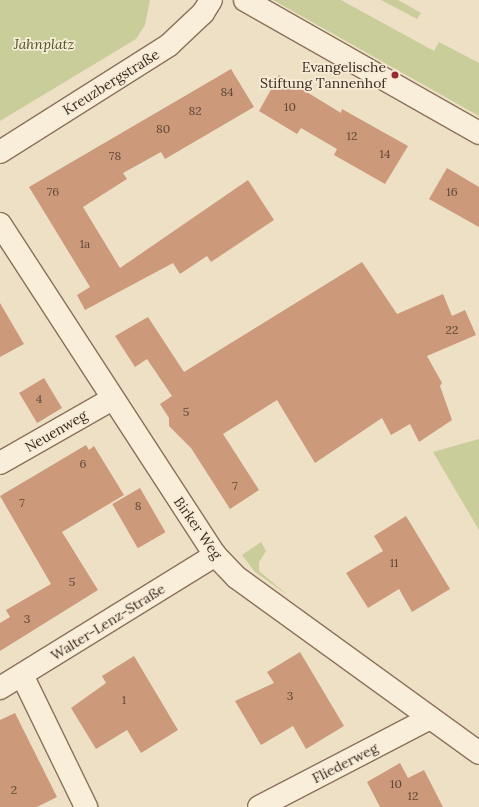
<!DOCTYPE html>
<meta charset="utf-8">
<style>
body{margin:0}
#map{position:relative;width:479px;height:807px;overflow:hidden;background:#eee0c5;font-family:Lora,serif}
div>[style]{position:absolute}
[style*='--x']{left:calc(var(--x)*1px);top:calc(var(--y)*1px);width:calc(var(--w)*1px);rotate:calc(var(--a)*1deg)}
.green>*{inset:0;background:#c9cd99}
.building>*{inset:0;background:#cc997b;transform-origin:0 0}
.roads{filter:drop-shadow(1px 0 #89715b) drop-shadow(-1px 0 #89715b) drop-shadow(0 1px #89715b) drop-shadow(0 -1px #89715b)}
.minor>*{height:22px;margin:-11px;padding:0 11px;transform-origin:11px;border-radius:11px;background:#f9eed9}
.secondary>*{height:22px;margin:-11px;padding:0 11px;transform-origin:11px;border-radius:11px;background:#f9eed9}
.dots>*{width:11px;height:11px;translate:-50% -50%;box-sizing:border-box;border:2px solid #f6ebd5;border-radius:50%}
span{translate:-50% -50%;white-space:nowrap;text-align:center;line-height:1.15;-webkit-text-stroke:3.5px #f6ebd5;paint-order:stroke}
.number-label{font-size:12px;color:#5e4636}
.number-label span{-webkit-text-stroke-width:0}
.park-label{font-size:14px;color:#4c5626;font-style:italic}
.poi-label{font-size:14px;color:#3a2b1f}
.right{translate:-100% -50%;text-align:right}
.street-label{font-size:14px;color:#3a2b1f}
</style>
<div id="map">
<div class="green">
<div style="clip-path:polygon(0 0,150px 0,145px 25px,136px 39px,0 121px)"></div>
<div style="clip-path:polygon(273px 0,341px 0,434px 51px,439px 42px,479px 63px,479px 116px)"></div>
<div style="clip-path:polygon(381px 0,398px 0,421px 13px,417px 19px)"></div>
<div style="clip-path:polygon(479px 439px,479px 530px,433px 452px)"></div>
<div style="clip-path:polygon(261px 542px,266px 551px,259px 562px,259px 571px,289px 596px,255px 572px,242px 555px)"></div>
</div>
<div class="building">
<div style="clip-path:polygon(231px 69px,254px 107px,165px 159px,161px 152px,123px 173px,127px 179px,83px 207px,120px 268px,248px 180px,274px 220px,211px 262px,207px 256px,180px 274px,173px 263px,85px 310px,77px 295px,90px 287px,29px 187px)"></div>
<div style="clip-path:polygon(279px 75px,341px 113px,342px 109px,408px 146px,385px 184px,334px 155px,337px 149px,301px 128px,297px 134px,259px 111px)"></div>
<div style="clip-path:polygon(447px 168px,479px 187px,479px 227px,429px 199px)"></div>
<div style="clip-path:polygon(362px 262px,397px 314px,443px 294px,452px 316px,465px 310px,476px 335px,427px 356px,442px 383px,440px 386px,452px 420px,419px 442px,410px 424px,391px 435px,382px 418px,315px 463px,277px 400px,223px 434px,259px 490px,230px 509px,191px 448px,169px 426px,169px 418px,160px 404px,172px 396px,147px 359px,135px 367px,115px 336px,148px 317px,184px 372px)"></div>
<div style="clip-path:polygon(0 303px,24px 344px,0 357px)"></div>
<div style="left:44px;top:378px;width:35px;height:29px;rotate:59deg"></div>
<div style="clip-path:polygon(86px 445px,89px 450px,94px 446px,124px 495px,62px 532px,98px 590px,0 651px,0 623px,10px 617px,6px 610px,51px 584px,0 496px)"></div>
<div style="left:140px;top:488px;width:51px;height:32px;rotate:60deg"></div>
<div style="clip-path:polygon(406px 516px,450px 589px,412px 612px,399px 589px,368px 608px,346px 573px,383px 551px,374px 536px)"></div>
<div style="clip-path:polygon(300px 652px,344px 726px,306px 749px,293px 726px,261px 745px,235px 701px,274px 683px,267px 672px)"></div>
<div style="clip-path:polygon(134px 656px,178px 730px,141px 753px,127px 730px,96px 749px,71px 708px,106px 683px,102px 676px)"></div>
<div style="clip-path:polygon(15px 713px,57px 797px,37px 807px,0 807px,0 720px)"></div>
<div style="clip-path:polygon(400px 763px,408px 778px,424px 770px,443px 807px,380px 807px,367px 782px)"></div>
</div>
<div class="roads">
<div class="minor">
<div style="--x:0;--y:224;--w:395;--a:57"></div>
<div style="--x:215;--y:555;--w:30;--a:46"></div>
<div style="--x:236;--y:577;--w:300;--a:35.9"></div>
<div style="--x:0;--y:463;--w:129;--a:-29.7"></div>
<div style="--x:22;--y:675;--w:147;--a:64.1"></div>
<div style="--x:0;--y:688;--w:253;--a:-31.7"></div>
<div style="--x:259;--y:807;--w:193;--a:-27.5"></div>
</div>
<div class="secondary">
<div style="--x:245;--y:0;--w:269;--a:29.6"></div>
<div style="--x:0;--y:152;--w:200;--a:-32.3"></div>
<div style="--x:169;--y:45;--w:47;--a:-43.3"></div>
<div style="--x:203;--y:13;--w:15;--a:-58"></div>
</div>
</div>
<div class="dots">
<div style="left:395px;top:75px;background:#982b31"></div>
</div>
<div class="number-label">
<span style="left:227px;top:92px">84</span>
<span style="left:290px;top:107px">10</span>
<span style="left:195px;top:111px">82</span>
<span style="left:163px;top:129px">80</span>
<span style="left:352px;top:136px">12</span>
<span style="left:385px;top:154px">14</span>
<span style="left:115px;top:156px">78</span>
<span style="left:53px;top:192px">76</span>
<span style="left:452px;top:192px">16</span>
<span style="left:85px;top:244px">1a</span>
<span style="left:452px;top:330px">22</span>
<span style="left:39px;top:399px">4</span>
<span style="left:186px;top:412px">5</span>
<span style="left:83px;top:464px">6</span>
<span style="left:235px;top:486px">7</span>
<span style="left:22px;top:503px">7</span>
<span style="left:138px;top:506px">8</span>
<span style="left:394px;top:563px">11</span>
<span style="left:72px;top:582px">5</span>
<span style="left:27px;top:619px">3</span>
<span style="left:290px;top:696px">3</span>
<span style="left:124px;top:700px">1</span>
<span style="left:396px;top:784px">10</span>
<span style="left:14px;top:790px">2</span>
<span style="left:413px;top:796px">12</span>
</div>
<div class="park-label">
<span style="left:44px;top:44px">Jahnplatz</span>
</div>
<div class="poi-label">
<span class="right" style="left:386px;top:75px">Evangelische<br>Stiftung Tannenhof</span>
</div>
<div class="street-label">
<span style="left:111px;top:82px;rotate:-32deg">Kreuzbergstraße</span>
<span style="left:56px;top:431px;rotate:-30deg">Neuenweg</span>
<span style="left:198px;top:528px;rotate:55deg">Birker Weg</span>
<span style="left:108px;top:622px;rotate:-32deg">Walter-Lenz-Straße</span>
<span style="left:345px;top:763px;rotate:-27deg">Fliederweg</span>
</div>
</div>
